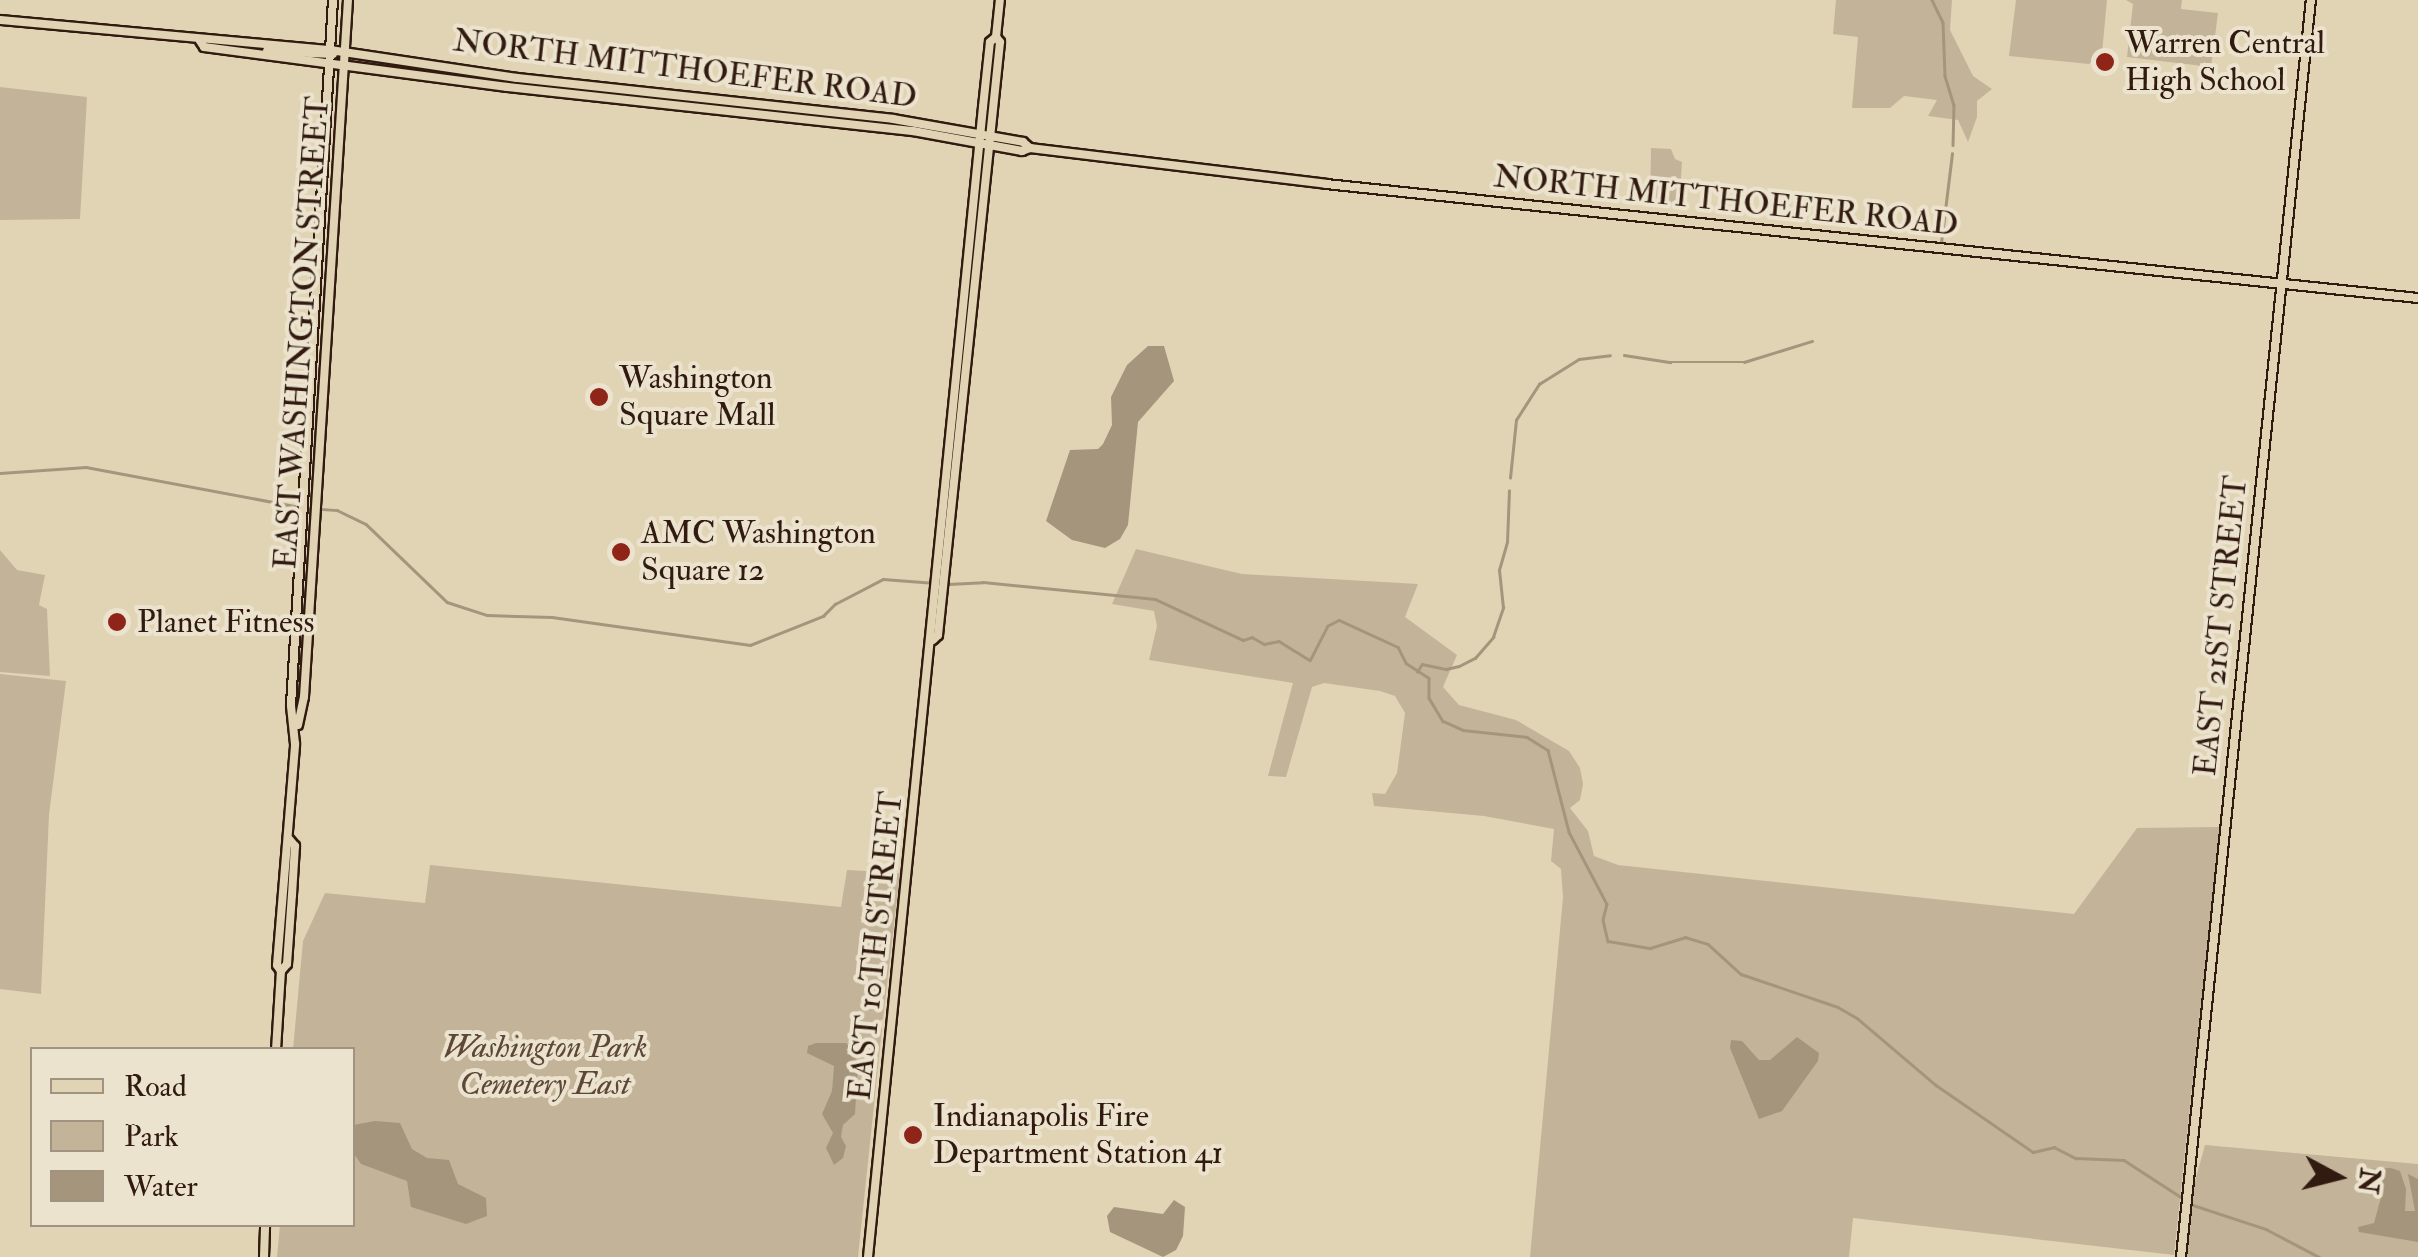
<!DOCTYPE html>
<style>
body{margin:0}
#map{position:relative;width:2418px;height:1257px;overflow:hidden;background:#e1d4b5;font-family:"IM FELL Double Pica",serif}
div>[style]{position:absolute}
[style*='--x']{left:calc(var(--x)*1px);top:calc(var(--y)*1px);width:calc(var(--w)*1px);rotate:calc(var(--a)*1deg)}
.green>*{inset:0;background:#c3b499}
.water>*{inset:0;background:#a5957d}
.stream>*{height:2.5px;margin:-1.25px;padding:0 1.25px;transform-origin:1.25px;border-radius:1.25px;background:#a5957d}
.roads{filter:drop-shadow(2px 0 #311a0f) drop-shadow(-2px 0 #311a0f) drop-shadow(0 2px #311a0f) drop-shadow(0 -2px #311a0f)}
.major>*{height:8px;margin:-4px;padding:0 4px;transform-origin:4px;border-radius:4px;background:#e1d4b5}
.dots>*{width:28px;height:28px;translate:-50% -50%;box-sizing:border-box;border:5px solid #ece3cf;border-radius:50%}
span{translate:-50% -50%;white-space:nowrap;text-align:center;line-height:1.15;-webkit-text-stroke:8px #ece3cf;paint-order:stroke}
.poi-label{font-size:32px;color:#311a0f}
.left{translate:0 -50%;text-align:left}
.street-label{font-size:32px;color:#311a0f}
.park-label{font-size:32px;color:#5d4838;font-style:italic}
.legend{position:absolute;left:30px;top:1047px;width:325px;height:180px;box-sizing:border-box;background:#ece3cf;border:2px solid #a19382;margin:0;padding:12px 18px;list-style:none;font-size:30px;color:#311a0f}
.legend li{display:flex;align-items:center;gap:20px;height:50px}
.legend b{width:50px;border:2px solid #a19382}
.north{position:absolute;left:2288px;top:1127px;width:100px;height:100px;-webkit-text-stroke:8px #ece3cf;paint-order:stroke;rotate:97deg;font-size:28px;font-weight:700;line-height:40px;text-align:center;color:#311a0f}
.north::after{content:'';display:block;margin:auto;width:35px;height:45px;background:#311a0f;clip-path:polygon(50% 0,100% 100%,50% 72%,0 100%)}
</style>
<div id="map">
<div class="green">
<div style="clip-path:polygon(1836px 0,1952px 0,1950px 30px,1973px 76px,1992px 89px,1977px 101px,1977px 117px,1968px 142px,1958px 120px,1928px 116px,1937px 100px,1904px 96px,1890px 108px,1852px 108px,1858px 37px,1833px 34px)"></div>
<div style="clip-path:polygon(2016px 0,2107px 0,2102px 53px,2089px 64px,2009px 56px)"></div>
<div style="clip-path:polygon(2126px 0,2182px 0,2181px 9px,2218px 13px,2211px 67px,2127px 57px,2133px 4px)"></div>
<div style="clip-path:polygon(0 87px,87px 97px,80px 219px,0 220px)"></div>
<div style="clip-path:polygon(1651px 148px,1671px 149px,1675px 159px,1682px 162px,1679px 207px,1650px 205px)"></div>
<div style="clip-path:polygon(1136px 549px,1242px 574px,1418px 584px,1405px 617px,1457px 655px,1443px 687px,1459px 705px,1516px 720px,1569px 751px,1580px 768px,1583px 784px,1580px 800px,1570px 808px,1588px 831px,1594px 856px,1618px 865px,2074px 914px,2137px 828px,2220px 827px,2174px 1255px,1853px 1218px,1849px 1257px,1530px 1257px,1563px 897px,1561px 869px,1551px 861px,1554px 829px,1484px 816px,1374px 806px,1372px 793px,1385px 794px,1397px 773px,1405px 713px,1395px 696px,1380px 691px,1324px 683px,1312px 687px,1286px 777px,1268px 776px,1293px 683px,1149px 660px,1157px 626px,1154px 611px,1112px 604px)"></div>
<div style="clip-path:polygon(0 550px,17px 570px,45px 575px,39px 605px,47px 609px,50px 676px,0 672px)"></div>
<div style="clip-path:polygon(0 674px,66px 681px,49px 815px,41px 994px,0 989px)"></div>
<div style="clip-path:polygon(430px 865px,841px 907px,847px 870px,900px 873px,883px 1019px,878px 1022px,882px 1029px,858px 1257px,277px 1257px,280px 1225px,352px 1224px,352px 1050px,293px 1049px,303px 941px,325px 893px,425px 903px)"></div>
<div style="clip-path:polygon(2205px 1145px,2418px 1164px,2418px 1257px,2187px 1257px,2195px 1181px)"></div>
</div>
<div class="water">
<div style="clip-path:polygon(1148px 346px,1164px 346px,1174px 381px,1138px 422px,1128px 525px,1120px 539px,1105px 548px,1072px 540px,1046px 521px,1070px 450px,1098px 449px,1103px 444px,1112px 425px,1111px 397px,1127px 365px)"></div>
<div style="clip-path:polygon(1797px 1037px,1819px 1053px,1818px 1061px,1782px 1111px,1759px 1119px,1730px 1048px,1731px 1040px,1742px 1041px,1759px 1060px,1770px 1060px)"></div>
<div style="clip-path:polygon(816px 1043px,846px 1043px,854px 1051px,858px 1065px,855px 1114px,843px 1125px,841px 1137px,846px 1146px,843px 1158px,834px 1165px,826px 1148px,833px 1133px,822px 1114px,832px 1091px,834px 1066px,807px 1053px,808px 1046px)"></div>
<div style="clip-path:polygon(375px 1121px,400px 1123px,412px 1149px,427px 1158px,449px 1160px,458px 1184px,486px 1198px,487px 1216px,466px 1224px,411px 1207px,407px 1181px,361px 1164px,354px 1154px,353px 1125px)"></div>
<div style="clip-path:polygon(2391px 1168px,2400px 1171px,2406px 1189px,2405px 1211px,2415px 1211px,2408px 1174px,2418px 1179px,2418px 1242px,2359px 1232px,2358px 1227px,2374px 1223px,2383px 1190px,2381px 1177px,2369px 1178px,2368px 1169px)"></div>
<div style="clip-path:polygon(1174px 1200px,1185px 1207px,1183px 1236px,1176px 1250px,1163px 1257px,1110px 1232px,1107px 1216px,1114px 1207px,1163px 1214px)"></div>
</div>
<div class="stream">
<div style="--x:1932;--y:0;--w:25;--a:64"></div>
<div style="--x:1943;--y:23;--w:53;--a:87.8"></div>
<div style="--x:1945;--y:76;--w:30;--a:73"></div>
<div style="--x:1954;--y:105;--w:40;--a:91.4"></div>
<div style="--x:1941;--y:243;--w:90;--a:-83"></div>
<div style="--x:1624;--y:355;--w:47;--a:8.7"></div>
<div style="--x:1670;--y:362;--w:74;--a:0"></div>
<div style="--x:1744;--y:362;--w:71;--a:-17.2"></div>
<div style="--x:0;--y:473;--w:86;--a:-4"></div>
<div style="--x:86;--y:467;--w:217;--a:10.6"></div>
<div style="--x:1510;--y:478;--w:58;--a:-84.1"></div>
<div style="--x:1516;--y:420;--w:43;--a:-57.4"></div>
<div style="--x:1539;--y:384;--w:47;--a:-32"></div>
<div style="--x:1579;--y:359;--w:31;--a:-7"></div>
<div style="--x:307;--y:508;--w:30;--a:4"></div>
<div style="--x:337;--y:510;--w:32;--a:26"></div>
<div style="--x:366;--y:524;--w:112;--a:43.9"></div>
<div style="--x:447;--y:602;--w:42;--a:18"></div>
<div style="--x:487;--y:615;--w:65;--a:1.8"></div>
<div style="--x:552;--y:617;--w:200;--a:8"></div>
<div style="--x:750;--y:645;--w:79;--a:-21.7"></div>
<div style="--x:823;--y:616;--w:17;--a:-45"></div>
<div style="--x:835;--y:604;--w:54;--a:-27.5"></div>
<div style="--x:883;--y:579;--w:52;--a:4.4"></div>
<div style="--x:948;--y:584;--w:35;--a:-3"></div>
<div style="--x:983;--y:582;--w:173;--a:5.6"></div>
<div style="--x:1155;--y:599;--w:97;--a:25"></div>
<div style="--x:1243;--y:640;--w:9;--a:-18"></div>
<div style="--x:1252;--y:637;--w:14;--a:30"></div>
<div style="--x:1264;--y:644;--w:15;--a:-11"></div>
<div style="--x:1279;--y:641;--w:36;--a:32"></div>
<div style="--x:1310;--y:660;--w:38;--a:-63"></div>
<div style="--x:1327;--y:626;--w:13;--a:-27"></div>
<div style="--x:1339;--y:620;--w:65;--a:24.6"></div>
<div style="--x:1398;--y:647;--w:18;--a:63"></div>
<div style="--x:1406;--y:663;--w:27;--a:33"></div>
<div style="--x:1429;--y:678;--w:20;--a:90"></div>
<div style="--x:1429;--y:698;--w:27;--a:59"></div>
<div style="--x:1443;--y:721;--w:22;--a:24"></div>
<div style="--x:1463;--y:730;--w:64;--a:6.2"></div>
<div style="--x:1527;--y:737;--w:25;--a:32"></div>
<div style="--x:1548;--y:750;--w:85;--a:75.6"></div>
<div style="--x:1569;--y:832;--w:81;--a:62.2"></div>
<div style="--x:1607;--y:904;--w:16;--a:104"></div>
<div style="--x:1603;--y:920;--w:22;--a:77"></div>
<div style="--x:1608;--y:941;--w:43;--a:9.5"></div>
<div style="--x:1650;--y:948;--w:37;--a:-17"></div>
<div style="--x:1685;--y:937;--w:24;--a:17"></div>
<div style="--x:1708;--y:944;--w:45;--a:42.3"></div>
<div style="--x:1741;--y:974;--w:102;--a:18.8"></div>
<div style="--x:1838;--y:1007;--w:22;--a:30"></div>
<div style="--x:1857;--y:1018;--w:104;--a:40.3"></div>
<div style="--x:1936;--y:1085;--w:118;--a:34.6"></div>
<div style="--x:2033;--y:1152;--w:22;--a:-13"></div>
<div style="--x:2054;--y:1147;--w:25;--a:27"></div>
<div style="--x:2076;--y:1158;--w:48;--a:2.4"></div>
<div style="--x:2124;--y:1160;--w:72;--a:33"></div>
<div style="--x:1417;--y:672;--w:9;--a:-58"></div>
<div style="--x:1422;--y:664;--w:25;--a:12"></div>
<div style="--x:1446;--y:669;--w:13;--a:-13"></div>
<div style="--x:1459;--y:666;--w:18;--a:-27"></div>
<div style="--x:1475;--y:658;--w:28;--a:-49"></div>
<div style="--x:1493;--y:637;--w:31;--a:-71"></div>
<div style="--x:1503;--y:608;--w:38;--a:-96"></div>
<div style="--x:1499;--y:570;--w:29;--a:-74"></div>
<div style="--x:1507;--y:542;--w:51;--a:-87.8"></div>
<div style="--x:2190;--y:1204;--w:80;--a:18.2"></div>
<div style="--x:2266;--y:1229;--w:60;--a:27.8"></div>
</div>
<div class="roads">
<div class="major">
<div style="--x:0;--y:20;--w:331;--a:5.2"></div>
<div style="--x:330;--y:50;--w:189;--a:8.5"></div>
<div style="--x:517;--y:78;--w:378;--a:6.2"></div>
<div style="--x:893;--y:119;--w:132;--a:10"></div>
<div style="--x:1023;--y:142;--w:9;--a:41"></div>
<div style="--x:200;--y:41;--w:7;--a:56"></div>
<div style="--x:204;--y:47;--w:306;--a:7.5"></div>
<div style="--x:507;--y:87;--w:408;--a:6.2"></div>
<div style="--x:913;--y:131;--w:111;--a:10.4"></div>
<div style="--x:1022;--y:151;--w:9;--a:-21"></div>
<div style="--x:1030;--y:148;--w:298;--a:6.9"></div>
<div style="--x:1326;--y:184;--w:1098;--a:5.96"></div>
<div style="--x:267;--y:51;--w:66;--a:2.6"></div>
<div style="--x:933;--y:640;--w:7;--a:-45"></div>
<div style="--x:938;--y:635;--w:596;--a:-84.03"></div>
<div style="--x:1000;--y:42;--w:6;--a:-129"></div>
<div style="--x:996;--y:37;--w:37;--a:-84"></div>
<div style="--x:298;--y:725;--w:29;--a:-78"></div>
<div style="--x:304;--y:697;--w:698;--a:-86.39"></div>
<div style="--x:281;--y:971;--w:9;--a:-49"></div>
<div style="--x:287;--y:964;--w:69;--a:-85.9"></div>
<div style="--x:292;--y:895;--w:49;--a:-86.5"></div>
<div style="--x:295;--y:846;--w:9;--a:-131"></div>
<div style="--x:276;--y:1050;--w:79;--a:-86.4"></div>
<div style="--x:281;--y:971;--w:7;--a:-124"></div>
<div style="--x:277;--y:965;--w:222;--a:-85.3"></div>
<div style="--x:295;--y:744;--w:39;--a:-96"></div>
<div style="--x:291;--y:705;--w:706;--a:-86.59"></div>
<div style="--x:264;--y:1257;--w:33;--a:-88"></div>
<div style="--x:868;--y:1257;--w:1156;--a:-84.29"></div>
<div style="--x:983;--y:107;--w:65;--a:-83.9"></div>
<div style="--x:990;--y:42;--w:8;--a:-40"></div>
<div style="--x:2181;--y:1257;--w:1264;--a:-84.1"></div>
</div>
</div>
<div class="dots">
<div style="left:2105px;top:62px;background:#8f2418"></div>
<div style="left:599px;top:397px;background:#8f2418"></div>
<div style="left:621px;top:552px;background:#8f2418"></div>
<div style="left:117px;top:622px;background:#8f2418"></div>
<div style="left:913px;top:1135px;background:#8f2418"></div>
</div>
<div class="poi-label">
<span class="left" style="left:2125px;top:62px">Warren Central<br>High School</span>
<span class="left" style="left:619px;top:397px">Washington<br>Square Mall</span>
<span class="left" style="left:641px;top:552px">AMC Washington<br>Square 12</span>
<span class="left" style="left:137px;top:622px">Planet Fitness</span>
<span class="left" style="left:933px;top:1135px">Indianapolis Fire<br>Department Station 41</span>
</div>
<div class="street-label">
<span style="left:685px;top:69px;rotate:7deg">NORTH MITTHOEFER ROAD</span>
<span style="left:1726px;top:201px;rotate:6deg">NORTH MITTHOEFER ROAD</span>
<span style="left:302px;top:333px;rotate:-86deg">EAST WASHINGTON STREET</span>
<span style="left:2221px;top:626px;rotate:-84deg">EAST 21ST STREET</span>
<span style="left:876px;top:946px;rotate:-84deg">EAST 10TH STREET</span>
</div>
<div class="park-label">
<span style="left:545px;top:1066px">Washington Park<br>Cemetery East</span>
</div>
<ul class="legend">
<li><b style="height:12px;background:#e1d4b5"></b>Road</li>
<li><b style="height:28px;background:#c3b499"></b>Park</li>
<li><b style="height:28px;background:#a5957d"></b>Water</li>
</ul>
<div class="north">N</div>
</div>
